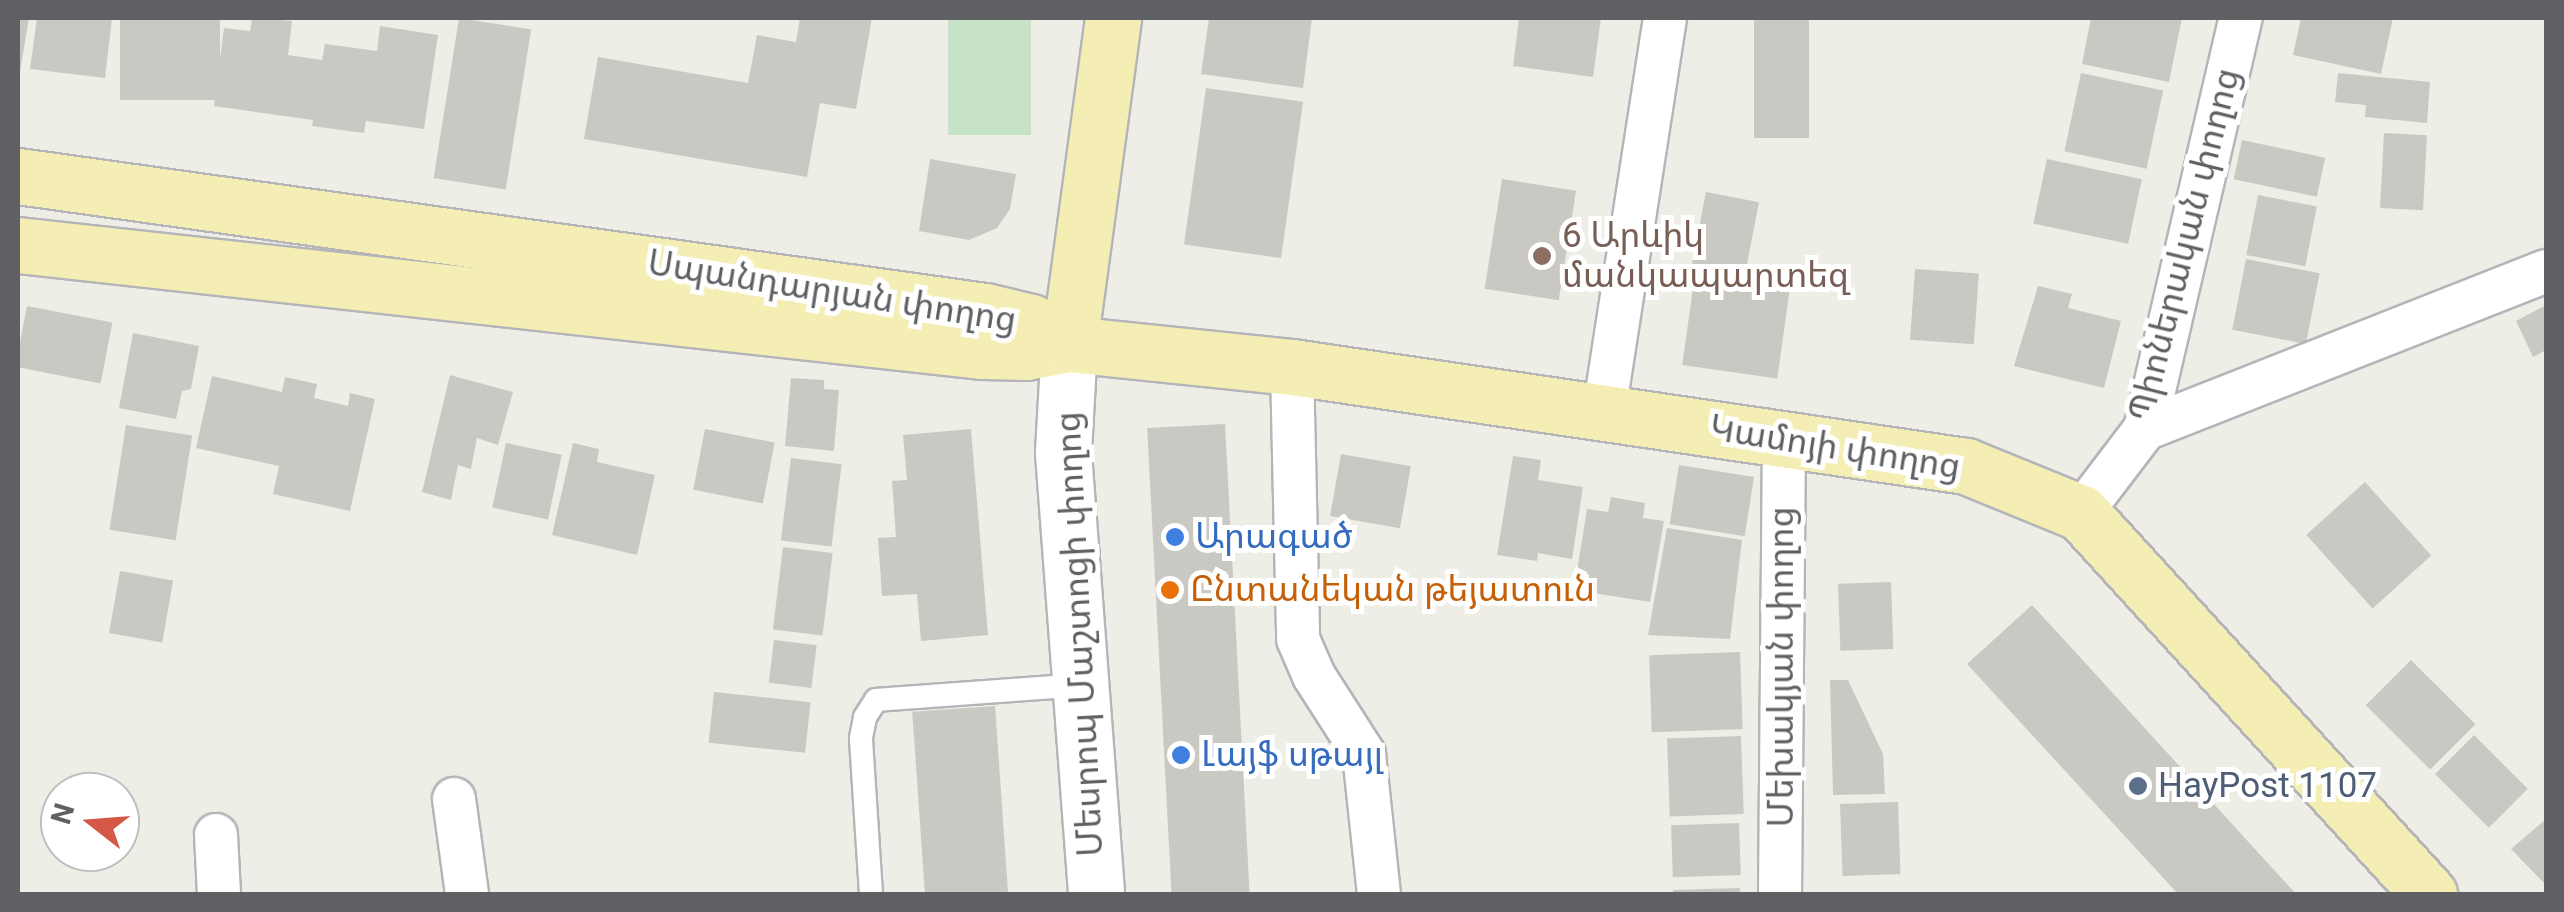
<!DOCTYPE html>
<meta charset="utf-8">
<style>
body{margin:0}
#map{position:relative;width:2564px;height:912px;overflow:hidden;background:#eeede6;font-family:Roboto,"Noto Sans Armenian",sans-serif}
div>[style]{position:absolute}
[style*='--x']{left:calc(var(--x)*1px);top:calc(var(--y)*1px);width:calc(var(--w)*1px);rotate:calc(var(--a)*1deg)}
.green>*{inset:0;background:#c6e2c7;transform-origin:0 0}
.building>*{inset:0;background:#cac8c2;transform-origin:0 0}
.roads{filter:drop-shadow(2px 0 #b3b5b9) drop-shadow(-2px 0 #b3b5b9) drop-shadow(0 2px #b3b5b9) drop-shadow(0 -2px #b3b5b9)}
.service>*{height:22px;margin:-11px;padding:0 11px;transform-origin:11px;border-radius:11px;background:#fff}
.minor>*{height:42px;margin:-21px;padding:0 21px;transform-origin:21px;border-radius:21px;background:#fff}
.secondary>*{height:55px;margin:-27.5px;padding:0 27.5px;transform-origin:27.5px;border-radius:27.5px;background:#fff}
.primary>*{height:55px;margin:-27.5px;padding:0 27.5px;transform-origin:27.5px;border-radius:27.5px;background:#f5eeb4}
.dots>*{width:28px;height:28px;translate:-50% -50%;box-sizing:border-box;border:5px solid #fff;border-radius:50%}
span{translate:-50% -50%;white-space:nowrap;text-align:center;line-height:1.15;-webkit-text-stroke:10px #fff;paint-order:stroke}
.education-label{font-size:35px;color:#785e54}
.left{translate:0 -50%;text-align:left}
.street-label{font-size:35px;color:#5e6064}
.shop-label{font-size:35px;color:#366cbe}
.food-label{font-size:35px;color:#c56008}
.service-label{font-size:35px;color:#4e5e75}
.frame{position:absolute;inset:0;border:20px solid #5e6064;pointer-events:none}
.north{position:absolute;left:40px;top:772px;width:100px;height:100px;box-sizing:border-box;background:#fff;border:2px solid #bfbfc1;border-radius:50%;rotate:287deg;font-size:28px;font-weight:700;line-height:40px;text-align:center;color:#5e6064}
.north::after{content:'';display:block;margin:auto;width:35px;height:45px;background:#d55846;clip-path:polygon(50% 0,100% 100%,50% 72%,0 100%)}
</style>
<div id="map">
<div class="green">
<div style="left:948px;top:18px;width:83px;height:117px"></div>
</div>
<div class="building">
<div style="clip-path:polygon(18px 18px,29px 18px,20px 72px,18px 72px)"></div>
<div style="clip-path:polygon(37px 18px,112px 18px,105px 78px,30px 69px)"></div>
<div style="left:120px;top:18px;width:100px;height:82px"></div>
<div style="clip-path:polygon(252px 18px,292px 21px,288px 55px,322px 60px,325px 44px,377px 51px,380px 26px,438px 35px,424px 129px,366px 121px,364px 133px,312px 126px,313px 120px,214px 106px,224px 28px,250px 31px)"></div>
<div style="left:459px;top:18px;width:73px;height:162px;rotate:9deg"></div>
<div style="clip-path:polygon(800px 18px,872px 18px,856px 109px,820px 103px,807px 177px,584px 139px,598px 57px,748px 83px,757px 35px,796px 42px)"></div>
<div style="clip-path:polygon(1209px 18px,1312px 18px,1303px 88px,1201px 74px)"></div>
<div style="clip-path:polygon(1519px 18px,1601px 18px,1593px 77px,1513px 66px)"></div>
<div style="left:1754px;top:18px;width:55px;height:120px"></div>
<div style="clip-path:polygon(2091px 18px,2182px 18px,2169px 82px,2082px 64px)"></div>
<div style="clip-path:polygon(2301px 18px,2393px 18px,2381px 74px,2293px 55px)"></div>
<div style="left:2081px;top:73px;width:84px;height:80px;rotate:12deg"></div>
<div style="clip-path:polygon(2338px 73px,2430px 82px,2427px 123px,2365px 117px,2366px 105px,2335px 102px)"></div>
<div style="left:1206px;top:88px;width:98px;height:158px;rotate:8deg"></div>
<div style="left:2384px;top:133px;width:43px;height:75px;rotate:3deg"></div>
<div style="left:2242px;top:140px;width:85px;height:40px;rotate:12deg"></div>
<div style="clip-path:polygon(930px 159px,1016px 174px,1010px 209px,997px 228px,969px 240px,919px 231px)"></div>
<div style="left:2047px;top:159px;width:97px;height:66px;rotate:12deg"></div>
<div style="left:1502px;top:179px;width:75px;height:111px;rotate:9deg"></div>
<div style="left:1706px;top:192px;width:54px;height:78px;rotate:11deg"></div>
<div style="left:2258px;top:195px;width:60px;height:61px;rotate:11deg"></div>
<div style="left:2246px;top:259px;width:75px;height:72px;rotate:11deg"></div>
<div style="left:1915px;top:269px;width:64px;height:71px;rotate:4deg"></div>
<div style="left:1695px;top:274px;width:96px;height:92px;rotate:8deg"></div>
<div style="clip-path:polygon(2038px 286px,2072px 294px,2068px 308px,2121px 321px,2104px 388px,2014px 366px)"></div>
<div style="clip-path:polygon(2546px 305px,2546px 350px,2533px 357px,2516px 321px)"></div>
<div style="left:27px;top:306px;width:87px;height:62px;rotate:11deg"></div>
<div style="clip-path:polygon(133px 333px,199px 346px,191px 389px,182px 391px,176px 419px,119px 408px)"></div>
<div style="clip-path:polygon(450px 375px,513px 392px,498px 445px,477px 438px,471px 469px,458px 465px,451px 500px,422px 492px)"></div>
<div style="clip-path:polygon(212px 376px,282px 392px,285px 377px,317px 384px,314px 398px,348px 406px,350px 393px,375px 399px,350px 511px,273px 494px,279px 466px,196px 448px)"></div>
<div style="clip-path:polygon(791px 378px,824px 380px,824px 389px,839px 390px,834px 451px,785px 446px)"></div>
<div style="left:1225px;top:424px;width:471px;height:78px;rotate:87deg"></div>
<div style="left:126px;top:425px;width:67px;height:106px;rotate:9deg"></div>
<div style="left:705px;top:429px;width:71px;height:62px;rotate:11deg"></div>
<div style="clip-path:polygon(971px 429px,988px 635px,921px 641px,917px 594px,882px 596px,878px 538px,896px 537px,892px 481px,907px 480px,903px 435px)"></div>
<div style="left:506px;top:443px;width:57px;height:66px;rotate:12deg"></div>
<div style="clip-path:polygon(573px 443px,599px 449px,597px 462px,655px 475px,637px 555px,552px 535px)"></div>
<div style="left:1341px;top:454px;width:71px;height:63px;rotate:10deg"></div>
<div style="clip-path:polygon(1513px 456px,1541px 460px,1538px 480px,1583px 487px,1572px 559px,1538px 553px,1537px 561px,1497px 555px)"></div>
<div style="left:791px;top:458px;width:51px;height:83px;rotate:7deg"></div>
<div style="left:1679px;top:465px;width:76px;height:60px;rotate:9deg"></div>
<div style="left:2365px;top:482px;width:99px;height:79px;rotate:48deg"></div>
<div style="clip-path:polygon(1611px 497px,1645px 503px,1643px 518px,1664px 521px,1650px 602px,1574px 590px,1587px 509px,1608px 512px)"></div>
<div style="clip-path:polygon(1667px 528px,1742px 540px,1730px 639px,1648px 635px)"></div>
<div style="left:783px;top:547px;width:50px;height:83px;rotate:7deg"></div>
<div style="left:120px;top:571px;width:54px;height:63px;rotate:10deg"></div>
<div style="left:1891px;top:582px;width:67px;height:53px;rotate:88deg"></div>
<div style="clip-path:polygon(2032px 605px,2078px 655px,2296px 894px,2178px 894px,1967px 664px)"></div>
<div style="left:774px;top:640px;width:43px;height:43px;rotate:7deg"></div>
<div style="left:1740px;top:652px;width:77px;height:91px;rotate:88deg"></div>
<div style="left:2411px;top:660px;width:91px;height:64px;rotate:45deg"></div>
<div style="clip-path:polygon(1830px 680px,1848px 680px,1883px 754px,1885px 794px,1833px 795px)"></div>
<div style="left:714px;top:692px;width:97px;height:51px;rotate:6deg"></div>
<div style="left:995px;top:706px;width:189px;height:83px;rotate:86deg"></div>
<div style="left:2474px;top:735px;width:76px;height:55px;rotate:45deg"></div>
<div style="left:1741px;top:736px;width:78px;height:74px;rotate:88deg"></div>
<div style="left:1898px;top:802px;width:72px;height:58px;rotate:88deg"></div>
<div style="clip-path:polygon(2546px 819px,2546px 885px,2511px 849px)"></div>
<div style="left:1739px;top:823px;width:52px;height:68px;rotate:88deg"></div>
<div style="clip-path:polygon(1740px 888px,1740px 894px,1673px 894px,1673px 890px)"></div>
</div>
<div class="roads">
<div class="service">
<div style="--x:871;--y:894;--w:156;--a:-93.7"></div>
<div style="--x:861;--y:738;--w:21;--a:-79"></div>
<div style="--x:865;--y:717;--w:20;--a:-57"></div>
<div style="--x:876;--y:700;--w:205;--a:-4.2"></div>
</div>
<div class="minor">
<div style="--x:1292;--y:367;--w:272;--a:88.7"></div>
<div style="--x:1298;--y:639;--w:40;--a:66.6"></div>
<div style="--x:1314;--y:676;--w:93;--a:57.3"></div>
<div style="--x:1364;--y:754;--w:141;--a:83.9"></div>
<div style="--x:1604;--y:412;--w:399;--a:-81.2"></div>
<div style="--x:2145;--y:429;--w:431;--a:-21.5"></div>
<div style="--x:2081;--y:513;--w:106;--a:-52.7"></div>
<div style="--x:2145;--y:429;--w:422;--a:-76.9"></div>
<div style="--x:454;--y:799;--w:96;--a:82.2"></div>
<div style="--x:216;--y:835;--w:59;--a:87.1"></div>
<div style="--x:1780;--y:894;--w:455;--a:-89.5"></div>
</div>
<div class="secondary">
<div style="--x:1069;--y:344;--w:109;--a:93.2"></div>
<div style="--x:1063;--y:453;--w:442;--a:85.7"></div>
</div>
<div class="primary">
<div style="--x:18;--y:176;--w:976;--a:7.95"></div>
<div style="--x:985;--y:311;--w:47;--a:13.4"></div>
<div style="--x:1031;--y:322;--w:36;--a:30"></div>
<div style="--x:18;--y:245;--w:971;--a:6.27"></div>
<div style="--x:983;--y:351;--w:43;--a:1.3"></div>
<div style="--x:1026;--y:352;--w:44;--a:-10.5"></div>
<div style="--x:1069;--y:344;--w:224;--a:5.9"></div>
<div style="--x:1292;--y:367;--w:681;--a:8.36"></div>
<div style="--x:1966;--y:466;--w:124;--a:22.2"></div>
<div style="--x:2081;--y:513;--w:516;--a:47.59"></div>
<div style="--x:1069;--y:344;--w:329;--a:-82.3"></div>
</div>
</div>
<div class="dots">
<div style="left:1542px;top:256px;background:#8d6e63"></div>
<div style="left:1175px;top:537px;background:#3f7fe0"></div>
<div style="left:1170px;top:590px;background:#e8710a"></div>
<div style="left:1181px;top:755px;background:#3f7fe0"></div>
<div style="left:2138px;top:786px;background:#5c6f8a"></div>
</div>
<div class="education-label">
<span class="left" style="left:1562px;top:256px">6 Արևիկ<br>մանկապարտեզ</span>
</div>
<div class="street-label">
<span style="left:2185px;top:245px;rotate:-76deg">Պիոներական փողոց</span>
<span style="left:832px;top:292px;rotate:9deg">Սպանդարյան փողոց</span>
<span style="left:1835px;top:448px;rotate:9deg">Կամոյի փողոց</span>
<span style="left:1080px;top:634px;rotate:-93deg">Մեսրոպ Մաշտոցի փողոց</span>
<span style="left:1782px;top:667px;rotate:-90deg">Մեխակյան փողոց</span>
</div>
<div class="shop-label">
<span class="left" style="left:1195px;top:537px">Արագած</span>
<span class="left" style="left:1201px;top:755px">Լայֆ սթայլ</span>
</div>
<div class="food-label">
<span class="left" style="left:1190px;top:590px">Ընտանեկան թեյատուն</span>
</div>
<div class="service-label">
<span class="left" style="left:2158px;top:786px">HayPost 1107</span>
</div>
<div class="frame"></div>
<div class="north">N</div>
</div>
